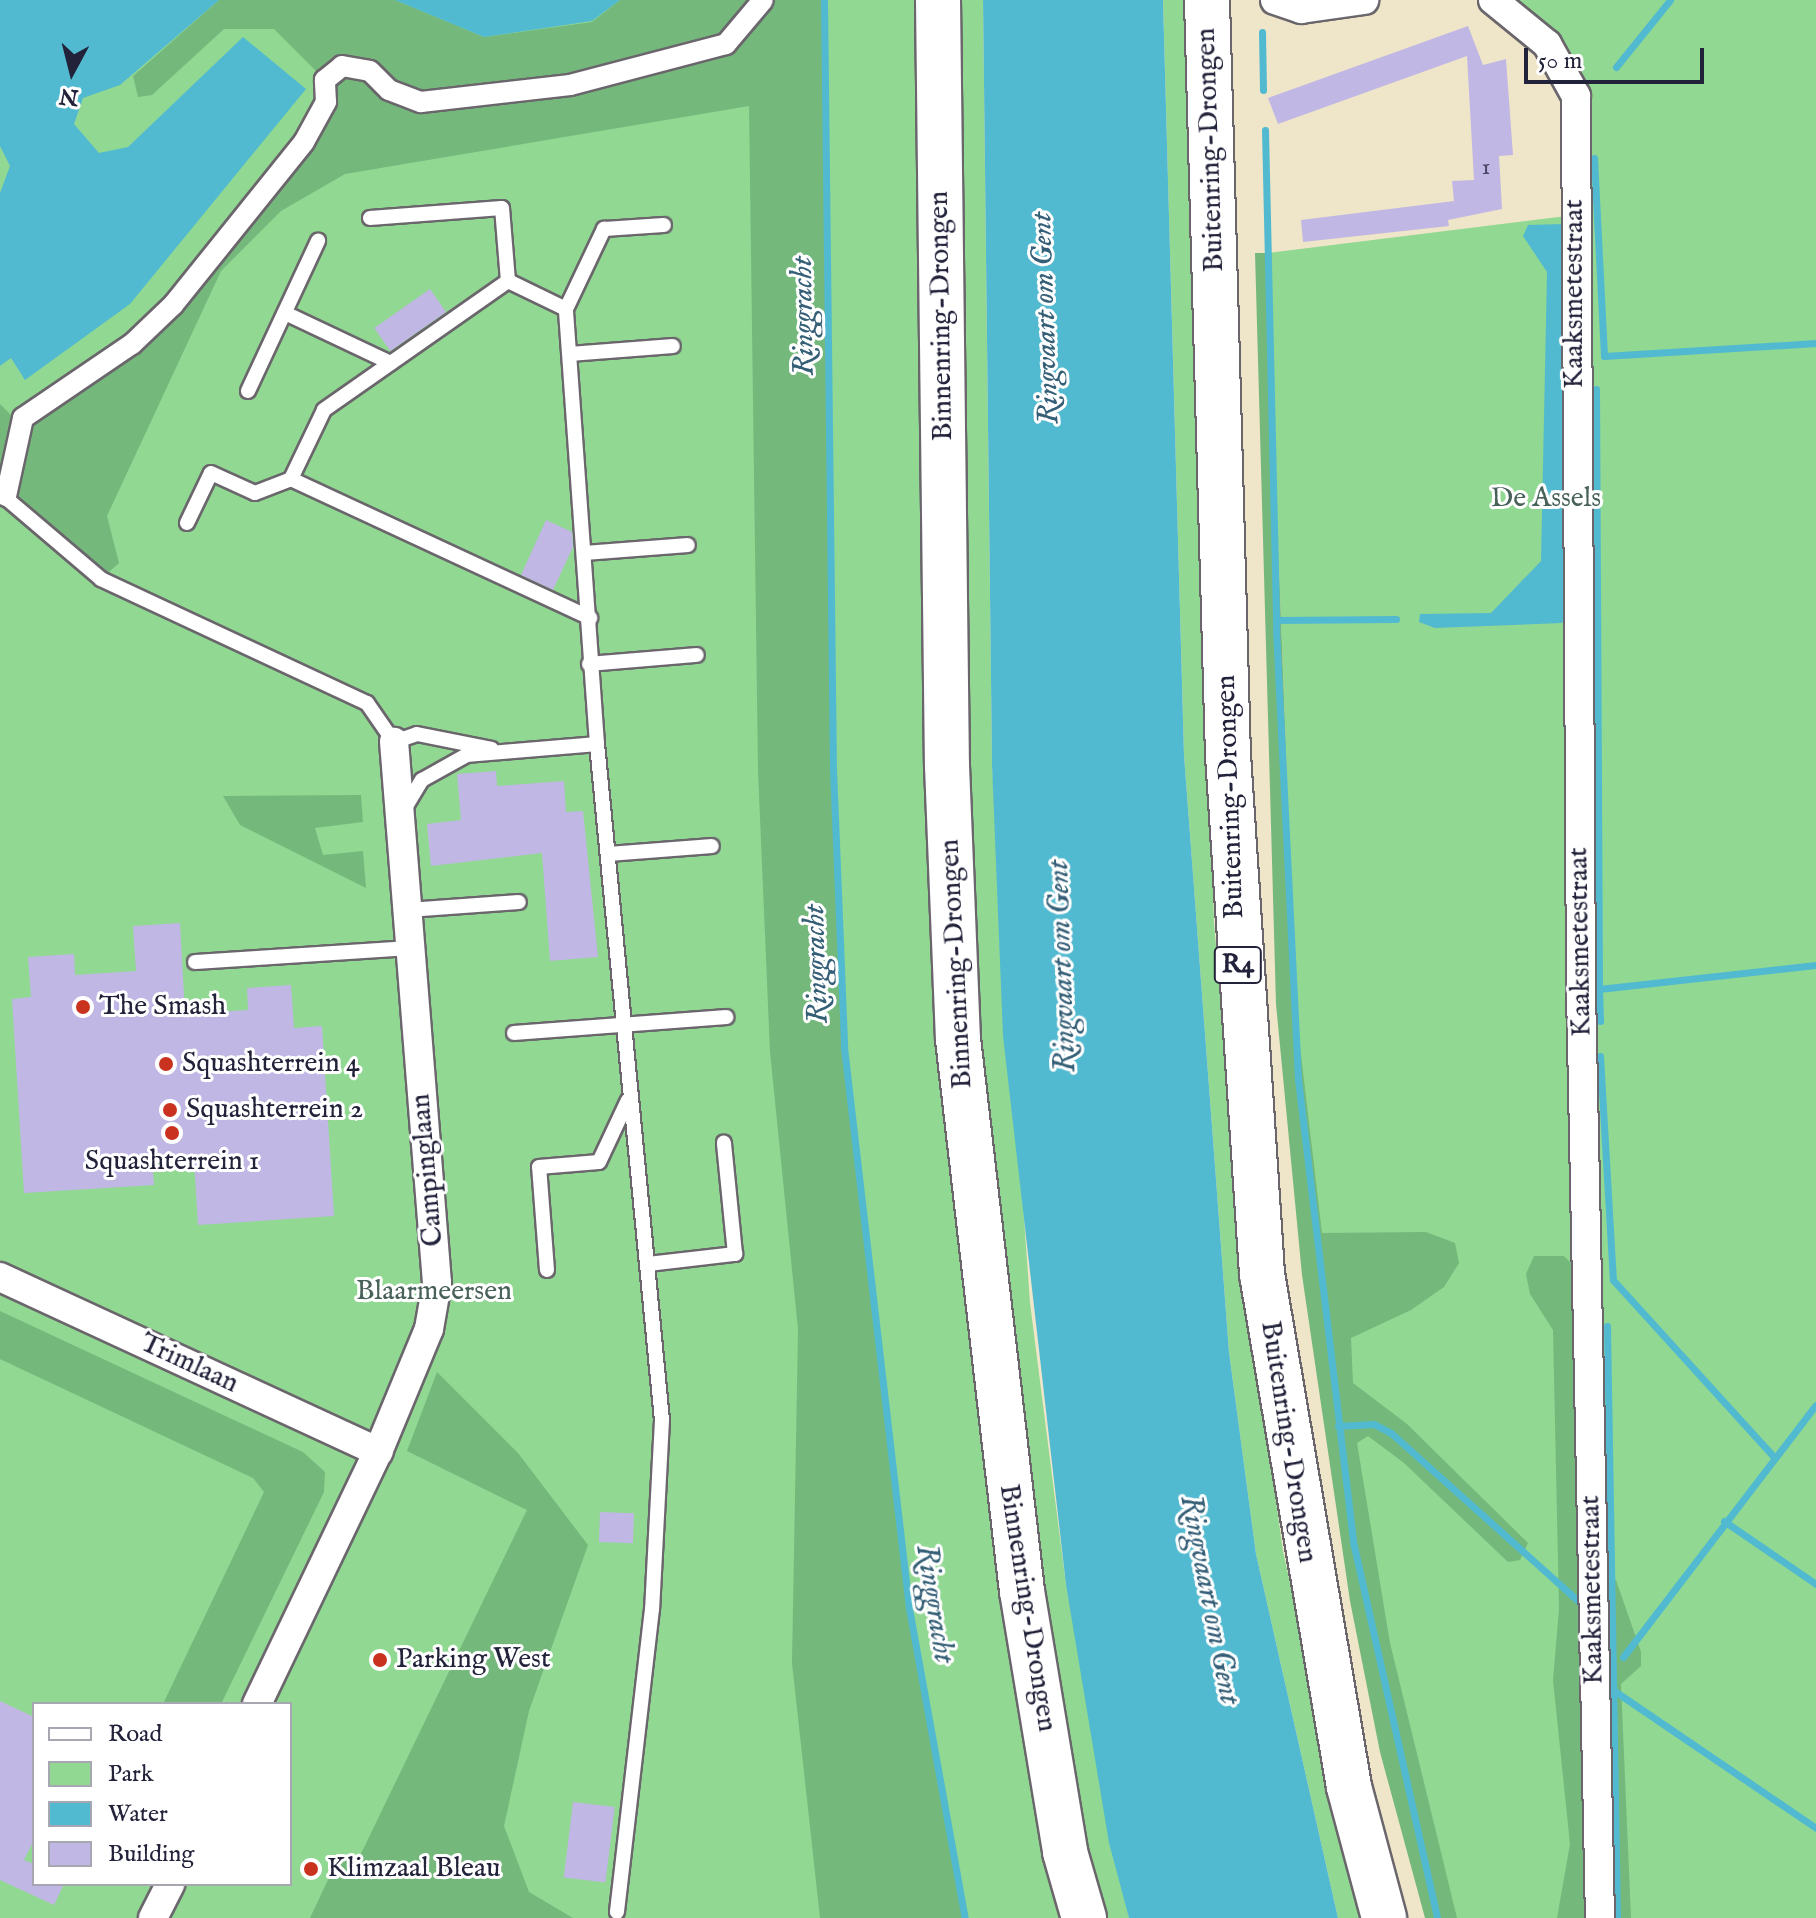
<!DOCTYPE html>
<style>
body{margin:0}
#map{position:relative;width:1816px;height:1918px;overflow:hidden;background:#efe5c8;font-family:"IM FELL English",serif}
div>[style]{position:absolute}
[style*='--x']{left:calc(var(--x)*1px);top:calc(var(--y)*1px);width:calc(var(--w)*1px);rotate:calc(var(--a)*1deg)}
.green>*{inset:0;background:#91d892}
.forest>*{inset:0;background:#74b87c}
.water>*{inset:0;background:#52bad0}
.stream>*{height:7px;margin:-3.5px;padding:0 3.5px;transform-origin:3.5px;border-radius:3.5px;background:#52bad0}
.building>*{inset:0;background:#c0b7e5;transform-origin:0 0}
.roads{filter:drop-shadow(2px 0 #6a666c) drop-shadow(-2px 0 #6a666c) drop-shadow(0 2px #6a666c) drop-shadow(0 -2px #6a666c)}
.service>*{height:14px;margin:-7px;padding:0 7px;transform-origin:7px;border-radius:7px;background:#fff}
.pedestrian>*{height:20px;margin:-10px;padding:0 10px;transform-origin:10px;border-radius:10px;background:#fff}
.minor>*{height:28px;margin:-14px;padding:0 14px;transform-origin:14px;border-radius:14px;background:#fff}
.trunk>*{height:44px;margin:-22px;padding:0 22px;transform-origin:22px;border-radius:22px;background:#fff}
.dots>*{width:22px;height:22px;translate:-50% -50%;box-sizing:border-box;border:4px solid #fff;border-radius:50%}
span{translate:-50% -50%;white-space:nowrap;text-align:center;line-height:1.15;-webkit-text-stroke:6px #fff;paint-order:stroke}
.number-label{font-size:24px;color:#4a4766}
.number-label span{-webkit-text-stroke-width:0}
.shield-label span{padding:2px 6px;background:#fff;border:2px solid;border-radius:6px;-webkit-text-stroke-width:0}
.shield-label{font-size:26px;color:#22223b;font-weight:700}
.street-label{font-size:28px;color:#22223b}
.park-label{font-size:28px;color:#496259}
.poi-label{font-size:28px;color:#22223b}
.left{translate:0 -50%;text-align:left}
.water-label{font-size:30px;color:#355f77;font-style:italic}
.legend{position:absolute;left:32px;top:1702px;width:260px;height:184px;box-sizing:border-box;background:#fff;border:2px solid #a7a7b1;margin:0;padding:10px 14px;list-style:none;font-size:24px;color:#22223b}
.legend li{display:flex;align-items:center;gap:16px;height:40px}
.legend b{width:40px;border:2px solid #a7a7b1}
.north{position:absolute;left:32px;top:32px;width:80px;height:80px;-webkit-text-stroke:6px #fff;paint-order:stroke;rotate:187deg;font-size:22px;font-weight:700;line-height:32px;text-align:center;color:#22223b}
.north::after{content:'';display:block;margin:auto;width:28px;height:36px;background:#22223b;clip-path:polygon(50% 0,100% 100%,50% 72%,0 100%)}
.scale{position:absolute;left:1524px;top:48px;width:180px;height:36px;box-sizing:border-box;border:4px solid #22223b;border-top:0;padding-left:10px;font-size:24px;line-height:28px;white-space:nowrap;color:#22223b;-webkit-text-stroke:6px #fff;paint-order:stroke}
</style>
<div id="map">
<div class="green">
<div style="clip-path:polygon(evenodd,0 0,983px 0,992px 765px,1030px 1303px,1066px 1585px,1129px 1918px,0 1918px,0 0,34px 1704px,290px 1704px,290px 1884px,34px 1884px,34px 1704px)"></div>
<div style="clip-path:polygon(1163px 0,1189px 0,1214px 923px,1244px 1272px,1283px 1551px,1364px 1918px,1338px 1918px,1256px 1554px,1229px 1352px,1184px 755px)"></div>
<div style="clip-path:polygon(1493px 0,1816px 0,1816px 1918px,1441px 1918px,1406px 1781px,1321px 1267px,1296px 1012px,1267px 253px,1575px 215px,1576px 96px)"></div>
</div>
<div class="forest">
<div style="clip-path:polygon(219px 0,395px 0,484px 37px,592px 22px,620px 0,824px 0,833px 768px,844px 1047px,909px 1608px,965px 1918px,820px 1918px,792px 1663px,798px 1329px,770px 1052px,758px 771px,749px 106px,345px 174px,281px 211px,221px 271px,107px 516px,119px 563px,101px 579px,6px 496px,23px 418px,132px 344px,304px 142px,325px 80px,274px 29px,224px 29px,152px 95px,138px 97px,133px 76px)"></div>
<div style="clip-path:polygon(1255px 253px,1267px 253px,1296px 1012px,1322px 1233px,1426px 1232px,1455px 1243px,1459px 1263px,1444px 1287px,1411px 1310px,1351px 1338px,1353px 1383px,1407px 1424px,1528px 1543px,1520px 1560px,1508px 1562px,1404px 1463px,1368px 1436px,1357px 1443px,1390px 1643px,1457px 1918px,1425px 1918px,1380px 1752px,1350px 1601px,1302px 1275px,1276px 1004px)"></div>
<div style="clip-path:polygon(0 404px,14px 418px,0 487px)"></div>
<div style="clip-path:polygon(361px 795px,363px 822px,315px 828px,323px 855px,363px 851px,366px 888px,240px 825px,223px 796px)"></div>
<div style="clip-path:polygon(1534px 1256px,1564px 1256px,1581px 1273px,1587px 1570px,1616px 1580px,1641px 1652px,1641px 1666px,1621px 1684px,1631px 1918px,1557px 1918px,1570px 1844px,1553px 1680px,1559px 1609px,1553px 1330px,1530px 1294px,1526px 1274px)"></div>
<div style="clip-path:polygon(0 1311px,303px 1452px,325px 1472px,324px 1492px,221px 1704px,163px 1704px,264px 1492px,253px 1478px,0 1359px)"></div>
<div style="clip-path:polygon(437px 1372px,518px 1453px,588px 1545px,529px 1711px,504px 1826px,529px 1892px,573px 1918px,310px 1918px,340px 1854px,357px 1862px,527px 1510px,407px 1451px)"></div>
</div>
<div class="water">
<div style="clip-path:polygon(0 0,219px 0,120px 85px,83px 98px,74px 124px,99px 153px,128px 147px,243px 37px,306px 89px,130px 304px,25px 380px,11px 358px,0 366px,0 193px,10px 166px,0 146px)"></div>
<div style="clip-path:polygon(395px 0,620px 0,592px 21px,484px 37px)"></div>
<div style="clip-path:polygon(983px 0,1163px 0,1184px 755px,1229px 1352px,1256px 1554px,1338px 1918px,1129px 1918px,1109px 1843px,1066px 1585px,1003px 1036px,992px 765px)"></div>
<div style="clip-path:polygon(1564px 224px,1567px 615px,1562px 623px,1435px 628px,1419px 622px,1420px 614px,1491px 613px,1541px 561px,1547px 272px,1523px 236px,1528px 225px)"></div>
</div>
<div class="stream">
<div style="--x:824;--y:0;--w:768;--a:89.33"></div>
<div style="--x:833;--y:768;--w:279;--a:87.7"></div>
<div style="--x:844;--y:1047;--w:565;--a:83.39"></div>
<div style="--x:909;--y:1608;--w:315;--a:79.8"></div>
<div style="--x:1262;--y:32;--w:58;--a:89"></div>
<div style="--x:1616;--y:67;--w:86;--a:-51.1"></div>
<div style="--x:1265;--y:130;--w:499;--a:88.7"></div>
<div style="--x:1276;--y:629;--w:451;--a:87.2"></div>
<div style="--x:1298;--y:1079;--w:470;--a:83.2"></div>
<div style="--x:1354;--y:1546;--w:381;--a:77.4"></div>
<div style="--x:1594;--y:158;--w:198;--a:87.1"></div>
<div style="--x:1604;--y:356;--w:212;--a:-3.5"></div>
<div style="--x:1596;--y:389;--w:600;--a:89.71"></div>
<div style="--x:1599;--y:989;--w:218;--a:-6.3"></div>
<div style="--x:1276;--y:620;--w:120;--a:-0.5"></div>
<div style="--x:1599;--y:989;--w:32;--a:88"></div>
<div style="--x:1600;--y:1056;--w:224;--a:86.7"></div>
<div style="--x:1613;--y:1280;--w:238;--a:47.7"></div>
<div style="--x:1607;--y:1326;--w:592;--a:89.03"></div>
<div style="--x:1338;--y:1426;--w:36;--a:-3"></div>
<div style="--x:1374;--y:1424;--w:19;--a:28"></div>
<div style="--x:1391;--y:1433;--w:258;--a:41.9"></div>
<div style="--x:1724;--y:1521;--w:112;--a:34.4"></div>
<div style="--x:1623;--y:1657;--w:317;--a:-52.6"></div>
<div style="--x:1613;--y:1690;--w:245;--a:34.2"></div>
</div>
<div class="building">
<div style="clip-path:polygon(1468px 26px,1483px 65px,1506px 59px,1513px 155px,1499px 156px,1502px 209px,1448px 220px,1449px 226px,1303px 242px,1301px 220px,1454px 201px,1452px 181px,1474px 180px,1467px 56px,1278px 124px,1268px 98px)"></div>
<div style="left:430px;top:289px;width:28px;height:68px;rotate:55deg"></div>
<div style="clip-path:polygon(546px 520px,572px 532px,573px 547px,553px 590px,521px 575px)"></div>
<div style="clip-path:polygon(496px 771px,497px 786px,564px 781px,566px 812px,583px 811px,598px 957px,550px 961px,542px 853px,431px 866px,427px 824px,461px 820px,457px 774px)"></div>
<div style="clip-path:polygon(180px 923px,185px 1014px,248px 1010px,247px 988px,291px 985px,294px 1028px,322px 1026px,334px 1216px,198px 1225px,194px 1160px,152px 1162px,154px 1185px,24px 1193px,12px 999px,31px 997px,28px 957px,74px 954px,75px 975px,136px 971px,133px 926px)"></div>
<div style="left:600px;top:1512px;width:34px;height:30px;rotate:2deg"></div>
<div style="clip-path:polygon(0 1701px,34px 1717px,34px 1840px,24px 1860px,34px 1864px,34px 1884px,64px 1884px,54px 1905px,0 1880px)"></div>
<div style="left:573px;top:1802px;width:42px;height:76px;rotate:7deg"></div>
</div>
<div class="roads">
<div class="service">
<div style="--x:370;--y:218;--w:132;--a:-4.3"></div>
<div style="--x:502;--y:208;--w:73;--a:85.3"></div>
<div style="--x:566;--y:309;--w:64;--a:-154.2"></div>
<div style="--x:508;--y:281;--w:225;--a:145"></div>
<div style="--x:324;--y:410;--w:76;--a:115.6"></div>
<div style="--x:291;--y:479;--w:330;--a:24.9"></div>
<div style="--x:285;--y:313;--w:117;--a:25.3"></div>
<div style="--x:570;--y:354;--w:103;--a:-4.4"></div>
<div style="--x:248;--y:391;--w:166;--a:-65"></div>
<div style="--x:0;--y:493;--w:133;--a:40.4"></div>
<div style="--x:101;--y:579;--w:293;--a:25"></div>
<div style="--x:367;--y:703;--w:47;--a:55.3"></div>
<div style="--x:394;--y:742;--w:24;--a:-19"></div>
<div style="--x:417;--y:734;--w:76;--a:11.3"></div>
<div style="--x:187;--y:523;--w:55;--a:-64.4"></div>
<div style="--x:211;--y:473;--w:48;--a:24.4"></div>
<div style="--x:255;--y:493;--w:39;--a:-21"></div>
<div style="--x:585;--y:553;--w:103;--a:-4.4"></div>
<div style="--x:589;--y:664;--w:108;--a:-4.8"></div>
<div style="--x:597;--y:744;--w:679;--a:84.51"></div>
<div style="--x:662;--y:1420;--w:189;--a:93"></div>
<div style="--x:652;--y:1609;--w:305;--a:96.6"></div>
<div style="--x:405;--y:808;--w:33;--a:-59"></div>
<div style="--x:422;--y:780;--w:51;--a:-29.1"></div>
<div style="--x:467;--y:755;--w:130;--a:-4.8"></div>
<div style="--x:597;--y:744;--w:436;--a:-94.1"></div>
<div style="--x:566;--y:309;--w:89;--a:-64.6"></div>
<div style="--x:604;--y:229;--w:60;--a:-3.8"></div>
<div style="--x:609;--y:854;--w:103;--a:-4.4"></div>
<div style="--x:408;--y:910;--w:111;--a:-4.1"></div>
<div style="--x:195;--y:962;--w:216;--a:-3.7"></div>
<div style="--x:514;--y:1033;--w:213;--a:-4.3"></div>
<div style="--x:648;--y:1264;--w:88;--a:-6.6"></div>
<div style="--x:735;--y:1254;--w:112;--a:-95.7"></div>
<div style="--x:547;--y:1270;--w:103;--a:-94.4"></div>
<div style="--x:539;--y:1167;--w:60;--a:-4.8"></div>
<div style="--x:599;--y:1162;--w:68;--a:-64.9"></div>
</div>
<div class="pedestrian">
<div style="--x:6;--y:496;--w:80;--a:-77.7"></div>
<div style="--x:23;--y:418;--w:132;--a:-34.2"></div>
<div style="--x:132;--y:344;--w:57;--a:-43.6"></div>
<div style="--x:173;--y:305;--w:209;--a:-51.2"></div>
<div style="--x:304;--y:142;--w:46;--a:-61.2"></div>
<div style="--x:326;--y:102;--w:22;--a:-93"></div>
<div style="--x:325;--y:80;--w:22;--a:-39"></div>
<div style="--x:342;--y:66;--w:28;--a:10"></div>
<div style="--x:370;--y:71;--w:27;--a:45"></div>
<div style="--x:389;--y:90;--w:34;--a:21"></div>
<div style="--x:421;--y:102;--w:150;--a:-6.5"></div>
<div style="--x:570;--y:85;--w:161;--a:-14.7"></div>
<div style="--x:726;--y:44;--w:57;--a:-49.9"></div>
</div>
<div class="minor">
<div style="--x:1275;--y:0;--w:28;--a:19"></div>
<div style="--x:1301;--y:9;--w:64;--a:-8.1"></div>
<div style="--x:1493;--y:0;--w:70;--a:39.2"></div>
<div style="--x:1547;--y:44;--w:60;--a:60.9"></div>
<div style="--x:1576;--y:96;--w:894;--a:89.68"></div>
<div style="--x:1581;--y:990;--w:928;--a:88.83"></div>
<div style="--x:0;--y:1277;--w:417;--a:24.8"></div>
<div style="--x:257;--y:1704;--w:280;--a:-64.4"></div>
<div style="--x:378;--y:1452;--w:133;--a:-67.5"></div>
<div style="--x:429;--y:1329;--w:47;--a:-80.1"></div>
<div style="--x:437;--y:1283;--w:543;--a:-94.54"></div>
<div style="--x:153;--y:1918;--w:38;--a:-63"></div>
</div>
<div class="trunk">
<div style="--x:938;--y:0;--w:766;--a:89.33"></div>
<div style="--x:947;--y:766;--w:273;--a:87.7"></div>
<div style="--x:958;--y:1039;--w:556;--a:83.39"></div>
<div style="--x:1022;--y:1591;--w:265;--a:80.6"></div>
<div style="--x:1065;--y:1852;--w:69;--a:73.9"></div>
<div style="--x:1207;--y:0;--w:755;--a:88.41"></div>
<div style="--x:1228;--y:755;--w:520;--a:86.25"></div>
<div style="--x:1262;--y:1274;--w:520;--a:80.37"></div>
<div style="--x:1349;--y:1787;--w:136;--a:75"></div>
</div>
</div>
<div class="dots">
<div style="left:83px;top:1007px;background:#c8321e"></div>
<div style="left:166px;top:1064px;background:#c8321e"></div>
<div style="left:170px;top:1110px;background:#c8321e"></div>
<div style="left:172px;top:1133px;background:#c8321e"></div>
<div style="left:380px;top:1660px;background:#c8321e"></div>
<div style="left:311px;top:1869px;background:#c8321e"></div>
</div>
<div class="number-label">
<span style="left:1486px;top:168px">1</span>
</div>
<div class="shield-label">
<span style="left:1238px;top:965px">R4</span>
</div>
<div class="street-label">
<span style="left:1211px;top:150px;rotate:-92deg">Buitenring-Drongen</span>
<span style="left:1575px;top:294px;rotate:-90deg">Kaaksmetestraat</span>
<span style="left:942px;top:316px;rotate:-91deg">Binnenring-Drongen</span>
<span style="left:1231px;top:797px;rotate:-92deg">Buitenring-Drongen</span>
<span style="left:1581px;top:942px;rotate:-91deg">Kaaksmetestraat</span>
<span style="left:957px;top:964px;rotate:-93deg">Binnenring-Drongen</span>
<span style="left:428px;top:1170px;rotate:-95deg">Campinglaan</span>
<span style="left:189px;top:1364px;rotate:25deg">Trimlaan</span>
<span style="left:1288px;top:1442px;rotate:81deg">Buitenring-Drongen</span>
<span style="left:1593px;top:1590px;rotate:-91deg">Kaaksmetestraat</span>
<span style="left:1027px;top:1608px;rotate:81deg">Binnenring-Drongen</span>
</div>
<div class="park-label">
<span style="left:1546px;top:499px">De Assels</span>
<span style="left:434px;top:1292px">Blaarmeersen</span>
</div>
<div class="poi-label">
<span class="left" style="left:99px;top:1007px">The Smash</span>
<span class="left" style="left:182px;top:1064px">Squashterrein 4</span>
<span class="left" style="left:186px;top:1110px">Squashterrein 2</span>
<span style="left:172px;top:1162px">Squashterrein 1</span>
<span class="left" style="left:396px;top:1660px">Parking West</span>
<span class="left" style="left:327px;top:1869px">Klimzaal Bleau</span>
</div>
<div class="water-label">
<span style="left:804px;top:316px;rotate:-91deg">Ringgracht</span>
<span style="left:1046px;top:318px;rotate:-92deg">Ringvaart om Gent</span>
<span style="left:817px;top:964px;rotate:-92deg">Ringgracht</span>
<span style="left:1063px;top:966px;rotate:-92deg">Ringvaart om Gent</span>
<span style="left:1209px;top:1600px;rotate:79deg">Ringvaart om Gent</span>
<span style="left:934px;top:1604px;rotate:81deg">Ringgracht</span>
</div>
<ul class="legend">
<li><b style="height:10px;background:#fff"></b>Road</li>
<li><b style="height:22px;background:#91d892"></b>Park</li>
<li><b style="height:22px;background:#52bad0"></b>Water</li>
<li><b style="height:22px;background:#c0b7e5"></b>Building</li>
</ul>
<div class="north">N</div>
<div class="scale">50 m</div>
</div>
